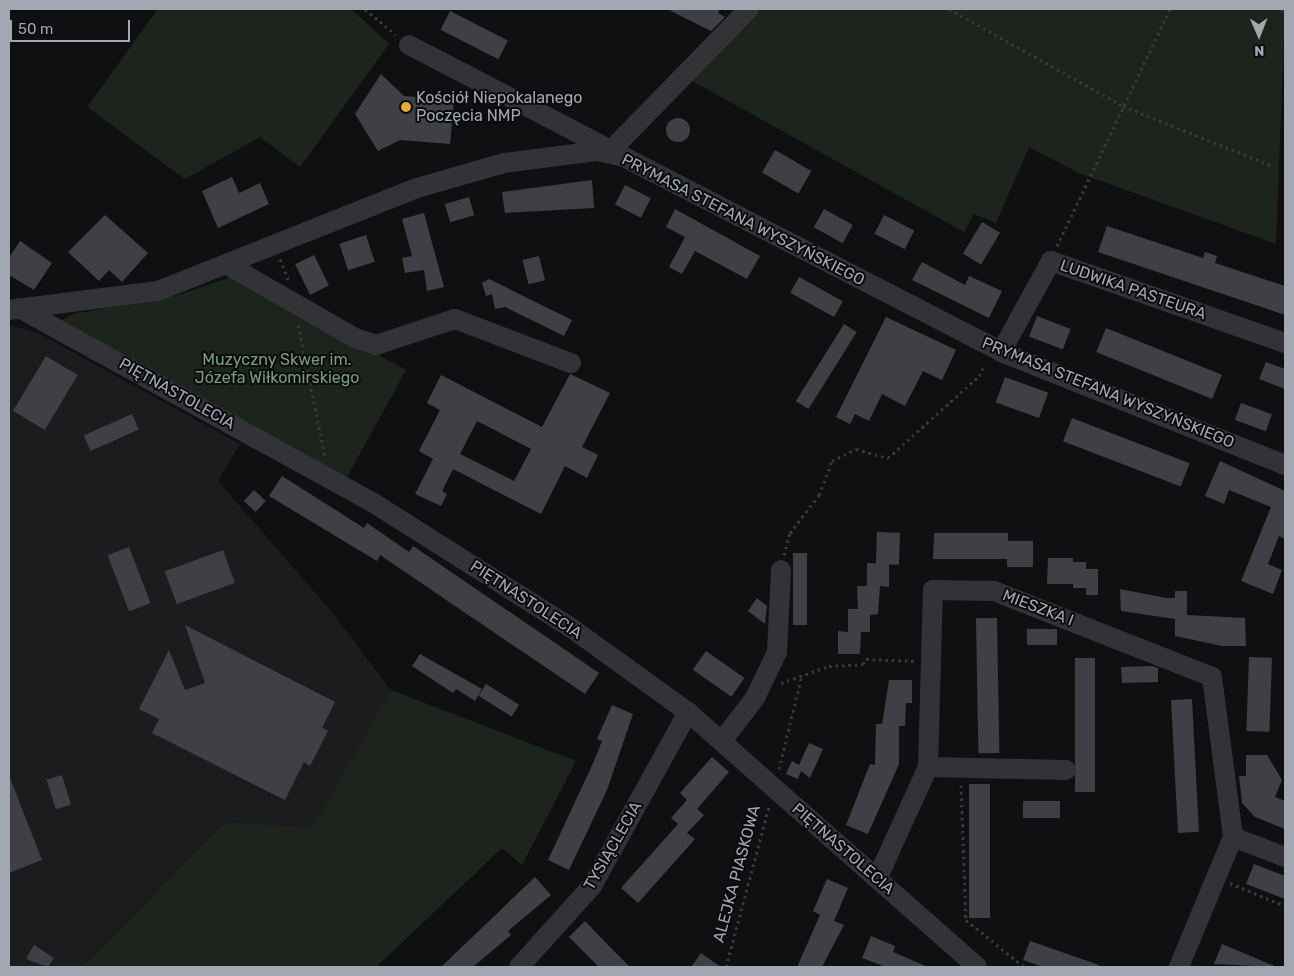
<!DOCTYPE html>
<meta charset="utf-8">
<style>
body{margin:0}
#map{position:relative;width:1294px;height:976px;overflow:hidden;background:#101012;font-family:Rubik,sans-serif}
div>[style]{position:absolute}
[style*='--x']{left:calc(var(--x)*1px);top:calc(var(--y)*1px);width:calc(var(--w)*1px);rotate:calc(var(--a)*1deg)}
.built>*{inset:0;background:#1c1c1f}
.green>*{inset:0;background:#1d241e}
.building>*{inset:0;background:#3f4045;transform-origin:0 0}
.round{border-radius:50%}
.path>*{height:3px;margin-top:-1.5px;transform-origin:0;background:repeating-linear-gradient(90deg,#38393d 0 2.5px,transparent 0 6.5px)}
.minor>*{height:20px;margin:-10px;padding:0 10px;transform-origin:10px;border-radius:10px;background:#323237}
.dots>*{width:14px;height:14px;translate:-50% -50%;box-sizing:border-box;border:2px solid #0b0b0d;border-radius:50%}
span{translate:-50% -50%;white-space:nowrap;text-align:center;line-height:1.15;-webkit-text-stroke:4px #0b0b0d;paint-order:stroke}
.poi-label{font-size:16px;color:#a2a7b2}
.left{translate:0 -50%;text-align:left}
.street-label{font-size:16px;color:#a2a7b2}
.park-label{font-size:16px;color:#799d7b}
.frame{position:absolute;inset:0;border:10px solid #a2a7b2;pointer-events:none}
.north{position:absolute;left:1234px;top:10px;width:50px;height:50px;-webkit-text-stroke:4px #0b0b0d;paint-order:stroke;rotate:179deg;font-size:14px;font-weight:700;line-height:20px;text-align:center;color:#a2a7b2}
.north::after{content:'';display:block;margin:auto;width:18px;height:22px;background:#a2a7b2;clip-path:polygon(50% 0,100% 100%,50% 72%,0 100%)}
.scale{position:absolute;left:10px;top:20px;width:120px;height:22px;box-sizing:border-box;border:2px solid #a2a7b2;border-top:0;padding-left:6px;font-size:15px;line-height:18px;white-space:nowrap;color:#a2a7b2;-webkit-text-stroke:4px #0b0b0d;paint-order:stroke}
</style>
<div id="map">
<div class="built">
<div style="clip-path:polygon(9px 325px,38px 333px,240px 444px,218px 481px,330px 610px,391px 690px,312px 827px,226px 822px,83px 967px,9px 967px)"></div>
</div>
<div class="green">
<div style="clip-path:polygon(158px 9px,351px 9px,389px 44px,300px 167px,260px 137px,185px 179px,87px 107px)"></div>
<div style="clip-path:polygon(756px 9px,1285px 9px,1276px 244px,1079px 173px,1029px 147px,996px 223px,974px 214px,964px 232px,687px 78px)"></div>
<div style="clip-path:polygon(234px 276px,406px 370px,346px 479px,59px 322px,73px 314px,179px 295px)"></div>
<div style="clip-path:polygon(391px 690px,576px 761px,522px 865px,502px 848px,376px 967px,83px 967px,226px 822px,312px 827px)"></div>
</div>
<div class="building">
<div style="clip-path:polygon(667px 9px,720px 9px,718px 13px,725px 17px,711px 31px)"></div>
<div style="left:450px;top:11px;width:65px;height:21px;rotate:27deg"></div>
<div style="clip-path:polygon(381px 74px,404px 96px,454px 100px,450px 144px,400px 140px,378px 151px,355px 114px)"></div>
<div class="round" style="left:666px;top:118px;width:24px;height:24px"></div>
<div style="left:775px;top:150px;width:42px;height:26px;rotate:30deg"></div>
<div style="clip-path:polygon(232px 177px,239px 193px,260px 183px,269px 204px,218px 228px,202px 191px)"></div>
<div style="clip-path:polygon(592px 180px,594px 208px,505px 213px,502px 192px)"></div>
<div style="left:625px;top:185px;width:29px;height:22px;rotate:27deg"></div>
<div style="left:469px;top:197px;width:19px;height:25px;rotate:74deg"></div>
<div style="clip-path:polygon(675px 209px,760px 256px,747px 279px,695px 251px,682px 274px,669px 267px,685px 237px,666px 227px)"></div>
<div style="left:824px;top:209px;width:33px;height:21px;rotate:29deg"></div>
<div style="clip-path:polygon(424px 213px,444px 287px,427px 291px,424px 270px,405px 273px,402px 258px,412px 256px,402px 219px)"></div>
<div style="clip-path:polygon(105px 215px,148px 253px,122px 282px,109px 270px,99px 281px,68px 252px)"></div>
<div style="left:884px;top:215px;width:34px;height:21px;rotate:27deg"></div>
<div style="left:982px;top:222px;width:21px;height:37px;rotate:31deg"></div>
<div style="clip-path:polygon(1107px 226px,1203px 258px,1205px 252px,1217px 256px,1215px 263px,1285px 286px,1285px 315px,1098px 252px)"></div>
<div style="left:366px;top:235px;width:28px;height:28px;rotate:72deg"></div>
<div style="clip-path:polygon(20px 241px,52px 263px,34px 290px,9px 275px,9px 258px)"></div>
<div style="left:314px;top:255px;width:34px;height:21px;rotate:64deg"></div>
<div style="left:539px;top:256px;width:25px;height:17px;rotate:76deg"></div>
<div style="clip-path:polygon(922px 262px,965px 285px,969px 276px,1002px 291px,989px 318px,912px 280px)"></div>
<div style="left:799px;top:277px;width:50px;height:18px;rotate:29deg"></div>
<div style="clip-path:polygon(489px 279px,572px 320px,564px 336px,505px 307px,495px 309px,492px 294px,486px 296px,482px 283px)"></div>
<div style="left:1037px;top:316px;width:36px;height:22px;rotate:21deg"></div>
<div style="clip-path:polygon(886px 317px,956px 350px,942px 380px,923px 371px,905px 406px,882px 394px,869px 421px,855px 414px,850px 424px,836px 417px)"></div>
<div style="left:844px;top:324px;width:15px;height:91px;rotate:32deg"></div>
<div style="left:1106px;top:328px;width:125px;height:26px;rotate:22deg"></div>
<div style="left:46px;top:356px;width:37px;height:64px;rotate:31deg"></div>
<div style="clip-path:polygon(1266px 362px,1285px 369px,1285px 389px,1259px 379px)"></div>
<div style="clip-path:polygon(evenodd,570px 374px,610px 393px,582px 447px,598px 455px,587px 478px,565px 466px,541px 514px,453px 469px,442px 491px,447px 494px,441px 506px,415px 494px,433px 459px,419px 451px,440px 410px,427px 403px,441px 375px,542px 427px,570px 374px,477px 421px,531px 449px,514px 481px,460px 454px,477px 421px)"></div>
<div style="left:1005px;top:377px;width:46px;height:27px;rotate:20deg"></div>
<div style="left:1241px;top:403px;width:33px;height:18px;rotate:20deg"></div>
<div style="left:132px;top:414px;width:17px;height:53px;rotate:66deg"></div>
<div style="left:1072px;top:418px;width:126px;height:25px;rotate:21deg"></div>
<div style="clip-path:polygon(1220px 461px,1285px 491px,1285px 539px,1279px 536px,1268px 564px,1282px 570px,1273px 594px,1241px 581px,1271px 507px,1229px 490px,1224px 504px,1205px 496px)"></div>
<div style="clip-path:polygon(282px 476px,364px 528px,367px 523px,409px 552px,413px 546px,599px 673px,585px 694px,380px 555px,377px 561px,269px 496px)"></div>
<div style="left:254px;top:490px;width:16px;height:15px;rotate:43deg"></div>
<div style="left:877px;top:532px;width:23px;height:32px;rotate:2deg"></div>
<div style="clip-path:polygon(934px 533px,1008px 533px,1008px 541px,1033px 541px,1033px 567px,1007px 567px,1007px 559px,933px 559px)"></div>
<div style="left:129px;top:547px;width:60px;height:23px;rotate:69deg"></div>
<div style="left:223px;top:550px;width:35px;height:62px;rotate:70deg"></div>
<div style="left:793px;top:553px;width:14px;height:72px"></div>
<div style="clip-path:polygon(1048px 558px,1073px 558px,1073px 562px,1086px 562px,1086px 569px,1098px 569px,1098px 595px,1086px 595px,1086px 588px,1073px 588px,1073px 584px,1047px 584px)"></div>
<div style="clip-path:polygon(867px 563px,889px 564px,889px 587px,880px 586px,878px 614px,870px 615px,870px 632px,861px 632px,860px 654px,838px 654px,838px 631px,848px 632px,848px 609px,858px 609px,857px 586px,867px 586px)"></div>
<div style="clip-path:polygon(1120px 589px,1166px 598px,1175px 598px,1175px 591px,1187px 591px,1187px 615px,1245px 618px,1246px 646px,1222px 646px,1175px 636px,1175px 612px,1175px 619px,1121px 611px)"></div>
<div style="clip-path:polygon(757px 598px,767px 606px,765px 624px,748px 611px)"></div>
<div style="left:997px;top:618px;width:135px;height:21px;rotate:89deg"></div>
<div style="clip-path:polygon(185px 625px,335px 702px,322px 728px,328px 731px,310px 766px,304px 762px,285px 800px,152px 733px,159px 719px,139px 709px,169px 650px,185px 690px,205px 683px)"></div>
<div style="left:1027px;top:629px;width:30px;height:16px"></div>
<div style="left:706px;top:651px;width:47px;height:23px;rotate:35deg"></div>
<div style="clip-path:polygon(420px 654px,482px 689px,475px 701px,456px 689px,453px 693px,412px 666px)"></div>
<div style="left:1249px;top:657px;width:23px;height:74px;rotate:2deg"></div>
<div style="left:1075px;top:658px;width:20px;height:134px"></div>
<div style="clip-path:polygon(1152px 666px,1158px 668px,1158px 682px,1122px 683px,1121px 667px)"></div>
<div style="clip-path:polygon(889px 680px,912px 680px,912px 703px,906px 703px,905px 726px,899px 726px,899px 764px,868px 834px,846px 825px,870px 764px,875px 765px,876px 724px,882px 724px)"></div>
<div style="left:486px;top:684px;width:39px;height:14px;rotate:32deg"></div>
<div style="left:1192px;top:699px;width:133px;height:21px;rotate:87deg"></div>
<div style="clip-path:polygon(612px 705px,633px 714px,607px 790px,569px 870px,548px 860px,594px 761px,602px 741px,597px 739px)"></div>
<div style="clip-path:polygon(809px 743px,823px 749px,810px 778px,801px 771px,798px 779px,786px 774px,792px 761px,799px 765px)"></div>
<div style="clip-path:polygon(1246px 755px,1267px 755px,1282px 780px,1275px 797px,1285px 801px,1285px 829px,1255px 817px,1242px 803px,1239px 776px,1246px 776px)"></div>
<div style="clip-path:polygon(712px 757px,729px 772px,697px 809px,704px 815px,687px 833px,695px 839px,638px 903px,621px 888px,678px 824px,671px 818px,687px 800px,680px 793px)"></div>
<div style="left:62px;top:775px;width:31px;height:16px;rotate:73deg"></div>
<div style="clip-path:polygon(10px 778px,42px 860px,9px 873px,9px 779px)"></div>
<div style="left:969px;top:784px;width:21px;height:134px"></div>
<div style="left:1023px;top:801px;width:37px;height:17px"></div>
<div style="clip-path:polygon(1254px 864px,1285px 876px,1285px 899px,1246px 884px)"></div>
<div style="clip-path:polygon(535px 877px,551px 895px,508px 931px,511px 935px,473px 967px,441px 967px)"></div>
<div style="clip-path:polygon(827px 879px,848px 888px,834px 921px,844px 925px,822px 967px,797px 967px,820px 915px,813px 911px)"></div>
<div style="clip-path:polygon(585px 921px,606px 943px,630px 967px,599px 967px,569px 937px)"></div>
<div style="clip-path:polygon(871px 936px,895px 946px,893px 952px,928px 967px,886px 967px,862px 958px)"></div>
<div style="clip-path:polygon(1030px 941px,1099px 965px,1099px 967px,1043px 967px,1023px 960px)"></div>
<div style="clip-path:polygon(1222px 944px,1277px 967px,1214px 964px)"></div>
<div style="clip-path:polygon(34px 945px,54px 958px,48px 967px,26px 959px)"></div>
<div style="clip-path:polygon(701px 953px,721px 967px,691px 967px)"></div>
</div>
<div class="path">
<div style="--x:365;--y:9;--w:40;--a:40"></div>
<div style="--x:949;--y:9;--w:199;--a:29.1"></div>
<div style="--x:1123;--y:106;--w:162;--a:21.8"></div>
<div style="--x:1281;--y:9;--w:4;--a:27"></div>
<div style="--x:1057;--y:246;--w:263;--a:-64.5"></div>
<div style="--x:280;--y:259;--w:22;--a:68"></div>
<div style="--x:298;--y:325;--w:134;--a:78.4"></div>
<div style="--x:784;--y:555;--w:23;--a:-75"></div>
<div style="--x:790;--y:533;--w:48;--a:-52.7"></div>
<div style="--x:819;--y:495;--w:36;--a:-69"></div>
<div style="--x:832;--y:461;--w:27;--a:-27"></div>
<div style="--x:856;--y:449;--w:33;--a:16"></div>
<div style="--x:888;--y:458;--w:122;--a:-42"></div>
<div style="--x:979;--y:376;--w:13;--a:-63"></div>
<div style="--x:781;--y:683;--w:51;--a:-19.5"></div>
<div style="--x:829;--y:666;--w:34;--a:-3"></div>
<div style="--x:863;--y:664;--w:6;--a:-59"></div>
<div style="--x:866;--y:659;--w:48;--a:2.4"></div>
<div style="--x:779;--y:769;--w:97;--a:-76.3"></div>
<div style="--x:961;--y:785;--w:135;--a:87.9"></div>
<div style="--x:966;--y:920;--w:75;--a:39"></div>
<div style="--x:1230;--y:883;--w:60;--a:22.7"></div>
<div style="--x:726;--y:967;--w:167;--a:-75"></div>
</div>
<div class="minor">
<div style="--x:409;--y:45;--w:228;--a:27.5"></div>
<div style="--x:619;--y:142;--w:186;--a:-45.7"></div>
<div style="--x:228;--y:265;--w:146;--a:29.9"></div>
<div style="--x:355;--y:338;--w:22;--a:18"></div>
<div style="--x:376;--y:345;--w:83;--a:-18.2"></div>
<div style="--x:455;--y:319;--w:124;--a:20.8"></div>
<div style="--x:19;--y:308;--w:403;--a:28.8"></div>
<div style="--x:372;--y:502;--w:234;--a:32.3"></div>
<div style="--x:570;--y:627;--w:145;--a:35.8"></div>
<div style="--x:688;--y:712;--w:385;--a:41.4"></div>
<div style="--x:9;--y:310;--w:150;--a:-7.3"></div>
<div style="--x:158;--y:291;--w:279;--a:-21.7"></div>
<div style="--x:417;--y:188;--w:91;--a:-16"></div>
<div style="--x:504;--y:163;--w:95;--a:-7.3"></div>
<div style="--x:598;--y:151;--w:27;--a:13"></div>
<div style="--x:624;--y:157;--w:424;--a:27.3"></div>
<div style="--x:1001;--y:352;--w:306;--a:21.7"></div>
<div style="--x:1001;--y:352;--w:104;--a:-61.2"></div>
<div style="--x:1051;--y:261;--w:248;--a:19.3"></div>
<div style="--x:722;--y:741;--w:54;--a:-52.5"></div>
<div style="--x:755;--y:698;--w:51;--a:-64.4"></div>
<div style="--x:777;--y:652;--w:82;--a:-87.2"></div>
<div style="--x:928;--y:767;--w:138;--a:1.2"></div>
<div style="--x:1233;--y:837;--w:56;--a:21"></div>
<div style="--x:877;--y:879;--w:123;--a:-65.5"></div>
<div style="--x:928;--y:767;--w:177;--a:-88.4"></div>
<div style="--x:933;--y:590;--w:61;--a:0.9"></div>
<div style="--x:994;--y:591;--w:234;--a:21.5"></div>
<div style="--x:1212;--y:677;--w:161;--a:82.5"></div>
<div style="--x:1233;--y:837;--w:141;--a:112.6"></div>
<div style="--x:519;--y:967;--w:109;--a:-48"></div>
<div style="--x:592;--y:886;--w:199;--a:-61.1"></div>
</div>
<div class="dots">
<div style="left:406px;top:107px;background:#eaa930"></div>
</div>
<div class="poi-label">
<span class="left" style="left:416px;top:107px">Kościół Niepokalanego<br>Poczęcia NMP</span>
</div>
<div class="street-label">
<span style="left:743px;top:220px;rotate:27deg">PRYMASA STEFANA WYSZYŃSKIEGO</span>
<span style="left:1133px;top:290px;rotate:19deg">LUDWIKA PASTEURA</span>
<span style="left:1108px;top:393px;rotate:22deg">PRYMASA STEFANA WYSZYŃSKIEGO</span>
<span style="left:177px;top:394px;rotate:29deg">PIĘTNASTOLECIA</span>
<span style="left:526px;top:600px;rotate:33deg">PIĘTNASTOLECIA</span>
<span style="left:1038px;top:608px;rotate:21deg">MIESZKA I</span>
<span style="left:613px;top:846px;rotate:-60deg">TYSIĄCLECIA</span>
<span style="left:843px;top:849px;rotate:41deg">PIĘTNASTOLECIA</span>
<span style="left:737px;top:874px;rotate:-75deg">ALEJKA PIASKOWA</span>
</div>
<div class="park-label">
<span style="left:277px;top:369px">Muzyczny Skwer im.<br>Józefa Wiłkomirskiego</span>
</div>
<div class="frame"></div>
<div class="north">N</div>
<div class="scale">50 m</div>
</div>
